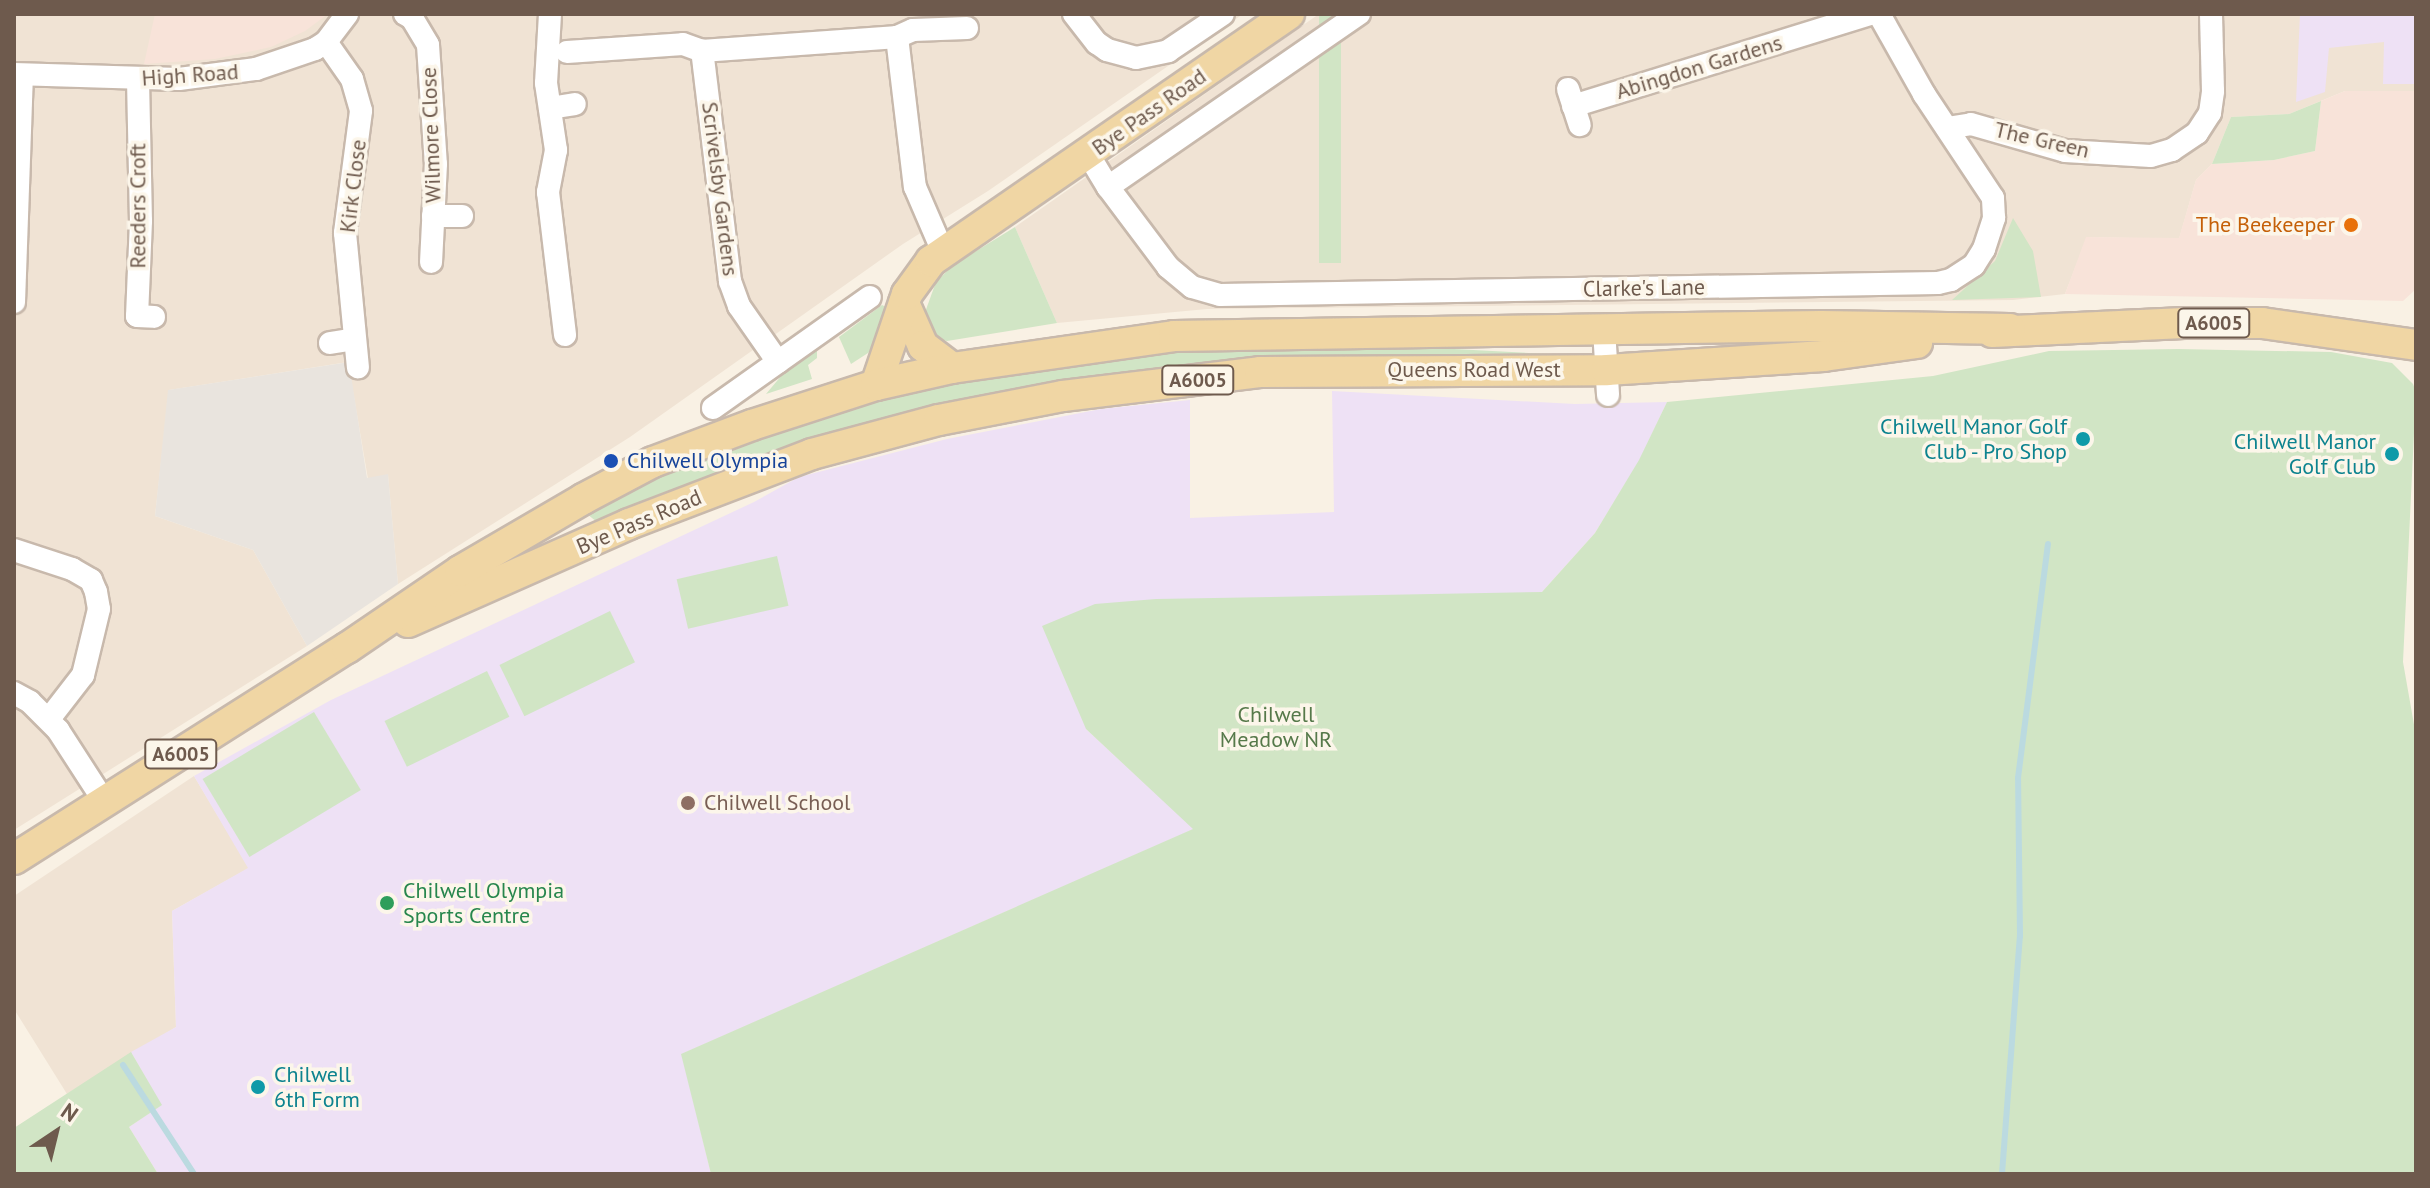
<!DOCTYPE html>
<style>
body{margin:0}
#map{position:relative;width:2430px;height:1188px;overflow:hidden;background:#f9f1e4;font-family:"PT Sans",sans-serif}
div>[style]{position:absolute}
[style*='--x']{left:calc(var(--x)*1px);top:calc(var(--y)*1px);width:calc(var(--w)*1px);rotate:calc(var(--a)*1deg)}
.residential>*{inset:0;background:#f0e3d4}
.commercial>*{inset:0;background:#f8e3d9}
.industrial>*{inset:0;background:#e9e4de}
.education>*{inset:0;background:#eee1f5}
.green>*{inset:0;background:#d1e5c5;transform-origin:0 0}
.stream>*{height:6px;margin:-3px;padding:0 3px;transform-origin:3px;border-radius:3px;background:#bbdae0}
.roads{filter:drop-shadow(2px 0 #c8b9ac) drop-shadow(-2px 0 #c8b9ac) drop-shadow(0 2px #c8b9ac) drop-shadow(0 -2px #c8b9ac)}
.minor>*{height:22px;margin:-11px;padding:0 11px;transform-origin:11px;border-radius:11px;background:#fff}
.major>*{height:30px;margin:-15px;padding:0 15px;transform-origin:15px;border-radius:15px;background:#f0d6a4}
.dots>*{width:22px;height:22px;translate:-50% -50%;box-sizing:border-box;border:4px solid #fcf6ea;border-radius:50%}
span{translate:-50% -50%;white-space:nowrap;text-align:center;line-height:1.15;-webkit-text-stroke:7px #fcf6ea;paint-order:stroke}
.shield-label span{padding:2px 6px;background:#fcf6ea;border:2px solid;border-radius:6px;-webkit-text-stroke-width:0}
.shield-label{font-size:20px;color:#6e5a4d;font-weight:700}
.street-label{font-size:22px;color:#6e5a4d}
.food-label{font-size:22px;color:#c56008}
.right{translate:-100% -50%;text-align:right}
.culture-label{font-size:22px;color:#0d838f}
.left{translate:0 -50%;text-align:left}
.transit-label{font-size:22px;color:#164399}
.park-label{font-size:22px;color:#56794a}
.education-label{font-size:22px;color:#785e54}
.leisure-label{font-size:22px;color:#27864d}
.frame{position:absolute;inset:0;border:16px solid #6e5a4d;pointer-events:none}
.north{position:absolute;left:16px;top:1092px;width:80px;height:80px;-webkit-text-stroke:6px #fcf6ea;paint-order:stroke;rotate:35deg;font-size:22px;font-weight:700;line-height:32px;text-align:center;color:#6e5a4d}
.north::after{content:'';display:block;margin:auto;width:28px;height:36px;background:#6e5a4d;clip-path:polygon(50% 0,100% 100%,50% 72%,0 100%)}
</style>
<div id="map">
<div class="residential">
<div style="clip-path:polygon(14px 14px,1243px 14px,988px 191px,903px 244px,630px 437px,398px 584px,388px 475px,368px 479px,348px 362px,169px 390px,155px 516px,253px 550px,307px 646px,14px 830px)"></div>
<div style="clip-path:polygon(1319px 14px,2416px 14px,2416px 91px,2345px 91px,2289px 114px,2231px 117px,2212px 164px,2196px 180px,2179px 239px,2087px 237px,2065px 294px,2013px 300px,1207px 309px,1057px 323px,1015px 227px)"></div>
<div style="clip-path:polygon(194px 776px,249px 868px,172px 911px,176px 1027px,67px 1094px,14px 1009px,14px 896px)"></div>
</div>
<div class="commercial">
<div style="clip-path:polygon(155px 14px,328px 14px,305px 31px,271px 47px,215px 59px,144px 64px)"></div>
<div style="clip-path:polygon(2345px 91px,2416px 91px,2416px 289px,2403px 301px,2065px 294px,2086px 237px,2179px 238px,2196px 180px,2212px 164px,2274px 160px,2315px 151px,2321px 101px)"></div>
</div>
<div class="industrial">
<div style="clip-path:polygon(349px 362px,367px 478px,388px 474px,398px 584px,307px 646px,253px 550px,155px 516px,168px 390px)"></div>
</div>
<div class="education">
<div style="clip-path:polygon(2300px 14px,2416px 14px,2416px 84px,2383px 84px,2384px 42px,2329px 48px,2325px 92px,2296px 102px)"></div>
<div style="clip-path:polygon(1332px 391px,1575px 404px,1667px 402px,1639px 461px,1595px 533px,1542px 592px,1503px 595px,1086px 729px,1194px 829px,682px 1054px,711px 1174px,158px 1174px,129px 1127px,161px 1105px,131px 1052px,176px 1027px,172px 911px,248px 868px,194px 776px,331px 700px,754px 502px,799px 477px,947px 439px,1101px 409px,1190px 400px,1190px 518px,1334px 512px)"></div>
</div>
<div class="green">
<div style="left:1319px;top:14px;width:22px;height:249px"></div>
<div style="clip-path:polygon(2321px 101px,2315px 151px,2274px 160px,2212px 164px,2231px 117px,2289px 114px)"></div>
<div style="clip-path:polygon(2013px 218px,2033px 251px,2041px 297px,1952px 300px,1995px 261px)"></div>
<div style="clip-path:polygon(1015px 227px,1057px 323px,947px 341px,937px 338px,928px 329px,924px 315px,936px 282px,952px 266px)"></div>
<div style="clip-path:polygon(882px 305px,888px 308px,881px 336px,868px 353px,851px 364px,839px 337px)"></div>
<div style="clip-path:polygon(1358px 344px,1567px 355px,1572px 360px,1168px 369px,597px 522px,587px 514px,587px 508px,702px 456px,894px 393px,991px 370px,1166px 348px)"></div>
<div style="clip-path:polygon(2178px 349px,2331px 352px,2392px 363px,2413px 384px,2416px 392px,2403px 662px,2416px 736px,2416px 1174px,711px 1174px,681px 1054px,1193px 829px,1086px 729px,1042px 626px,1095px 604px,1156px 599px,1542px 592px,1595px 533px,1639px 460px,1667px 402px,1933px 376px,2049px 351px)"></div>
<div style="clip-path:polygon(817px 350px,817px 358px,808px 365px,812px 379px,766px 394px,782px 375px)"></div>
<div style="left:777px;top:556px;width:51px;height:103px;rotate:77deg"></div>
<div style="left:610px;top:611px;width:57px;height:123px;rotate:64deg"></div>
<div style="left:487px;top:671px;width:51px;height:114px;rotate:64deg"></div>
<div style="left:314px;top:712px;width:91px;height:130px;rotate:59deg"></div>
<div style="clip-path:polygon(131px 1052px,162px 1105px,129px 1127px,158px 1174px,14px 1174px,14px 1128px)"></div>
</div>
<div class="stream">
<div style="--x:123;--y:1065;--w:130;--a:56.9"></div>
<div style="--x:2002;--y:1174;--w:239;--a:-85.7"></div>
<div style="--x:2020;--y:936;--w:158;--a:-90.7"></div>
<div style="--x:2018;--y:778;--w:236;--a:-82.7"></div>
</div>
<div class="roads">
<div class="minor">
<div style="--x:405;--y:14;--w:8;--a:30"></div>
<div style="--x:412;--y:18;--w:31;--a:59"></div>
<div style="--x:428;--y:45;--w:119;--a:86.2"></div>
<div style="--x:436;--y:164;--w:98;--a:92.9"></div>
<div style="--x:550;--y:14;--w:69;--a:93.3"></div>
<div style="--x:546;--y:83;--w:68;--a:81.5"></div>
<div style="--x:556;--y:150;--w:43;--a:100.8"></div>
<div style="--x:548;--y:192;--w:144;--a:83.2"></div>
<div style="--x:1074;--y:14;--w:37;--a:52"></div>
<div style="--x:1097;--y:43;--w:12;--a:35"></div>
<div style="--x:1107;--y:50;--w:30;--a:15"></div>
<div style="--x:1136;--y:58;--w:33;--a:-12"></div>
<div style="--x:1168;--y:51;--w:66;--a:-33.9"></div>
<div style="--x:897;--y:37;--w:17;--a:-24"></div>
<div style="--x:913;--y:30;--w:54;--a:-2.1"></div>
<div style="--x:326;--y:42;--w:45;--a:54.9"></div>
<div style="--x:352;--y:79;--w:33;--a:74"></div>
<div style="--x:361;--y:111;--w:123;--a:97.5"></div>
<div style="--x:345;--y:233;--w:135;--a:84.5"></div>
<div style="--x:567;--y:52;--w:116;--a:-3.9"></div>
<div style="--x:683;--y:44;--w:20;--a:20"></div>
<div style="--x:14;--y:74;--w:165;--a:1.7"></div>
<div style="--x:179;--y:79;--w:78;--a:-7.4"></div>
<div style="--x:256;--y:69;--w:62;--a:-18.7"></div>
<div style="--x:315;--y:49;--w:13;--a:-32"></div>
<div style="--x:326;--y:42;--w:35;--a:-53"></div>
<div style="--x:138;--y:79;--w:142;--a:88.8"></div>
<div style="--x:141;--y:221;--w:95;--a:92.4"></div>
<div style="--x:137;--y:316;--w:17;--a:3"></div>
<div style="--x:1568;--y:89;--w:38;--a:72"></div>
<div style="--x:1573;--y:106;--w:311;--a:-17.2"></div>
<div style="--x:550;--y:108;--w:25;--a:-9"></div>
<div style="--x:1947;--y:128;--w:24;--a:-9"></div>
<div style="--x:1971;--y:124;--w:98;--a:16"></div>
<div style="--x:2065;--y:151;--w:86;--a:3.3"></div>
<div style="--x:2151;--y:156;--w:22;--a:-16"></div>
<div style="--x:2172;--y:150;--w:30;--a:-34"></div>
<div style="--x:2197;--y:133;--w:24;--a:-57"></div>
<div style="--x:2210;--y:113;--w:22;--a:-82"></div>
<div style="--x:2213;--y:91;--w:77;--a:-91.5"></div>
<div style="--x:1088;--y:154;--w:39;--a:59"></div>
<div style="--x:1108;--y:187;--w:100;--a:53.1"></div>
<div style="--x:1168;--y:267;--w:31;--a:40"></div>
<div style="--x:1192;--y:287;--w:29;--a:16"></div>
<div style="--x:1220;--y:295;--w:718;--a:-0.96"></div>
<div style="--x:1938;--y:283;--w:13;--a:-13"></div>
<div style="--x:1951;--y:280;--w:27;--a:-33"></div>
<div style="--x:1974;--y:265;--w:19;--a:-58"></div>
<div style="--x:1984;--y:249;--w:33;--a:-72"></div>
<div style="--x:1994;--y:218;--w:20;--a:-93"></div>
<div style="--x:1993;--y:198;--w:125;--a:-123.6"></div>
<div style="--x:1924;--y:94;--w:92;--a:-119.4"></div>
<div style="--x:1108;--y:187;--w:305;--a:-34.6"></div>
<div style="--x:433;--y:216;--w:29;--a:0"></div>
<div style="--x:14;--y:302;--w:227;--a:-88"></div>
<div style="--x:1604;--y:329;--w:66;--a:86.5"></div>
<div style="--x:330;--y:343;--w:24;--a:-9"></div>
<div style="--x:778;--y:362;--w:68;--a:-124.9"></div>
<div style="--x:739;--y:306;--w:27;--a:-110"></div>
<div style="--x:730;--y:281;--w:232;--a:-96.9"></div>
<div style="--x:702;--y:51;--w:196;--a:-4.1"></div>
<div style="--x:897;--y:37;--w:151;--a:83.2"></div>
<div style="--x:915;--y:187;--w:71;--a:66.7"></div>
<div style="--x:713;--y:408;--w:192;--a:-35.3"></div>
<div style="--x:14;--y:550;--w:61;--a:18.1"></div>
<div style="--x:72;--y:569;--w:22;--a:30"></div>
<div style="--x:91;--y:580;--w:13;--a:67"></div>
<div style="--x:96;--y:592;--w:17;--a:80"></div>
<div style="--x:99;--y:609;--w:68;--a:103.6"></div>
<div style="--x:83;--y:675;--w:56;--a:127.7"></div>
<div style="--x:14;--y:693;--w:18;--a:29"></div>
<div style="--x:30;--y:702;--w:40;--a:45"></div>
<div style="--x:58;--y:730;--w:85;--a:57.1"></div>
</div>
<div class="major">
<div style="--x:904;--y:303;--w:47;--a:66.2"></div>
<div style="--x:923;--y:346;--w:36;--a:37"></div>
<div style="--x:1992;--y:332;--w:192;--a:-2.7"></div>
<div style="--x:2184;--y:323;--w:78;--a:0"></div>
<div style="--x:2262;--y:323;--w:156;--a:8.1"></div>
<div style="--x:876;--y:385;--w:96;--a:-71.2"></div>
<div style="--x:907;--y:294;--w:41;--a:-54"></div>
<div style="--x:931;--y:261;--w:435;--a:-34.6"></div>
<div style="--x:408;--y:622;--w:242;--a:-23.9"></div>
<div style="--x:629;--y:524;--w:196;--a:-20.9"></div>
<div style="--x:812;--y:454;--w:131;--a:-15"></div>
<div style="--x:939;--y:420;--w:126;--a:-11"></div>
<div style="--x:1063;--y:396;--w:198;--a:-6.9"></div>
<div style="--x:1260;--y:372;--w:347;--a:-0.3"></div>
<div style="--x:1607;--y:370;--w:217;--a:-3.7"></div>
<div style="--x:1824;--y:356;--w:94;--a:-8"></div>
<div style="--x:14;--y:859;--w:394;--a:-32.4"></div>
<div style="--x:347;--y:648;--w:137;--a:-34.3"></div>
<div style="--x:460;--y:571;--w:143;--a:-30.3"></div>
<div style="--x:583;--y:499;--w:79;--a:-27.9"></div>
<div style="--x:653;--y:462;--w:106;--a:-20.5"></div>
<div style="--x:752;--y:425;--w:130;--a:-17.9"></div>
<div style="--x:876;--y:385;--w:78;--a:-12.6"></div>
<div style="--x:952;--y:368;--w:224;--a:-8.2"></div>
<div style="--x:1174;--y:336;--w:647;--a:-0.89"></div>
<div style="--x:1821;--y:326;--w:189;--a:0.9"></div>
</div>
</div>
<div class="dots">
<div style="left:2351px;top:225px;background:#e8710a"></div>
<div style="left:2083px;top:439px;background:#0f9aa8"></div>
<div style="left:2392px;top:454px;background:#0f9aa8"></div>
<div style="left:611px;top:461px;background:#1a4fb4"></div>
<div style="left:688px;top:803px;background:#8d6e63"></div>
<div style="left:387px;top:903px;background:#2e9e5b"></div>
<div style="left:258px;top:1087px;background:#0f9aa8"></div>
</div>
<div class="shield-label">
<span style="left:2214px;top:323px">A6005</span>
<span style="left:1198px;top:380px">A6005</span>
<span style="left:181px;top:754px">A6005</span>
</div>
<div class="street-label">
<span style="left:1699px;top:67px;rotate:-17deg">Abingdon Gardens</span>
<span style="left:190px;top:75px;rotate:-4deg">High Road</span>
<span style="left:1149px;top:112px;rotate:-35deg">Bye Pass Road</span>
<span style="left:431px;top:135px;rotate:-92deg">Wilmore Close</span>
<span style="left:2042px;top:140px;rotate:13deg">The Green</span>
<span style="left:353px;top:186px;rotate:-83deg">Kirk Close</span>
<span style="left:720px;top:189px;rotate:83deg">Scrivelsby Gardens</span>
<span style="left:138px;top:206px;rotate:-90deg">Reeders Croft</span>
<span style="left:1644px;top:288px;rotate:-1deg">Clarke's Lane</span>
<span style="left:1474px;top:370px">Queens Road West</span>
<span style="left:639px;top:522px;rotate:-23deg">Bye Pass Road</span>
</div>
<div class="food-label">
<span class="right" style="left:2335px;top:225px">The Beekeeper</span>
</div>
<div class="culture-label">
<span class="right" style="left:2067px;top:439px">Chilwell Manor Golf<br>Club - Pro Shop</span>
<span class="right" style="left:2376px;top:454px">Chilwell Manor<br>Golf Club</span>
<span class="left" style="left:274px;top:1087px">Chilwell<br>6th Form</span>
</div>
<div class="transit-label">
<span class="left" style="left:627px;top:461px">Chilwell Olympia</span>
</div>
<div class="park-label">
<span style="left:1276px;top:727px">Chilwell<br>Meadow NR</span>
</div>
<div class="education-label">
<span class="left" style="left:704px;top:803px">Chilwell School</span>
</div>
<div class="leisure-label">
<span class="left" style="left:403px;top:903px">Chilwell Olympia<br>Sports Centre</span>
</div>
<div class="frame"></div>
<div class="north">N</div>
</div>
